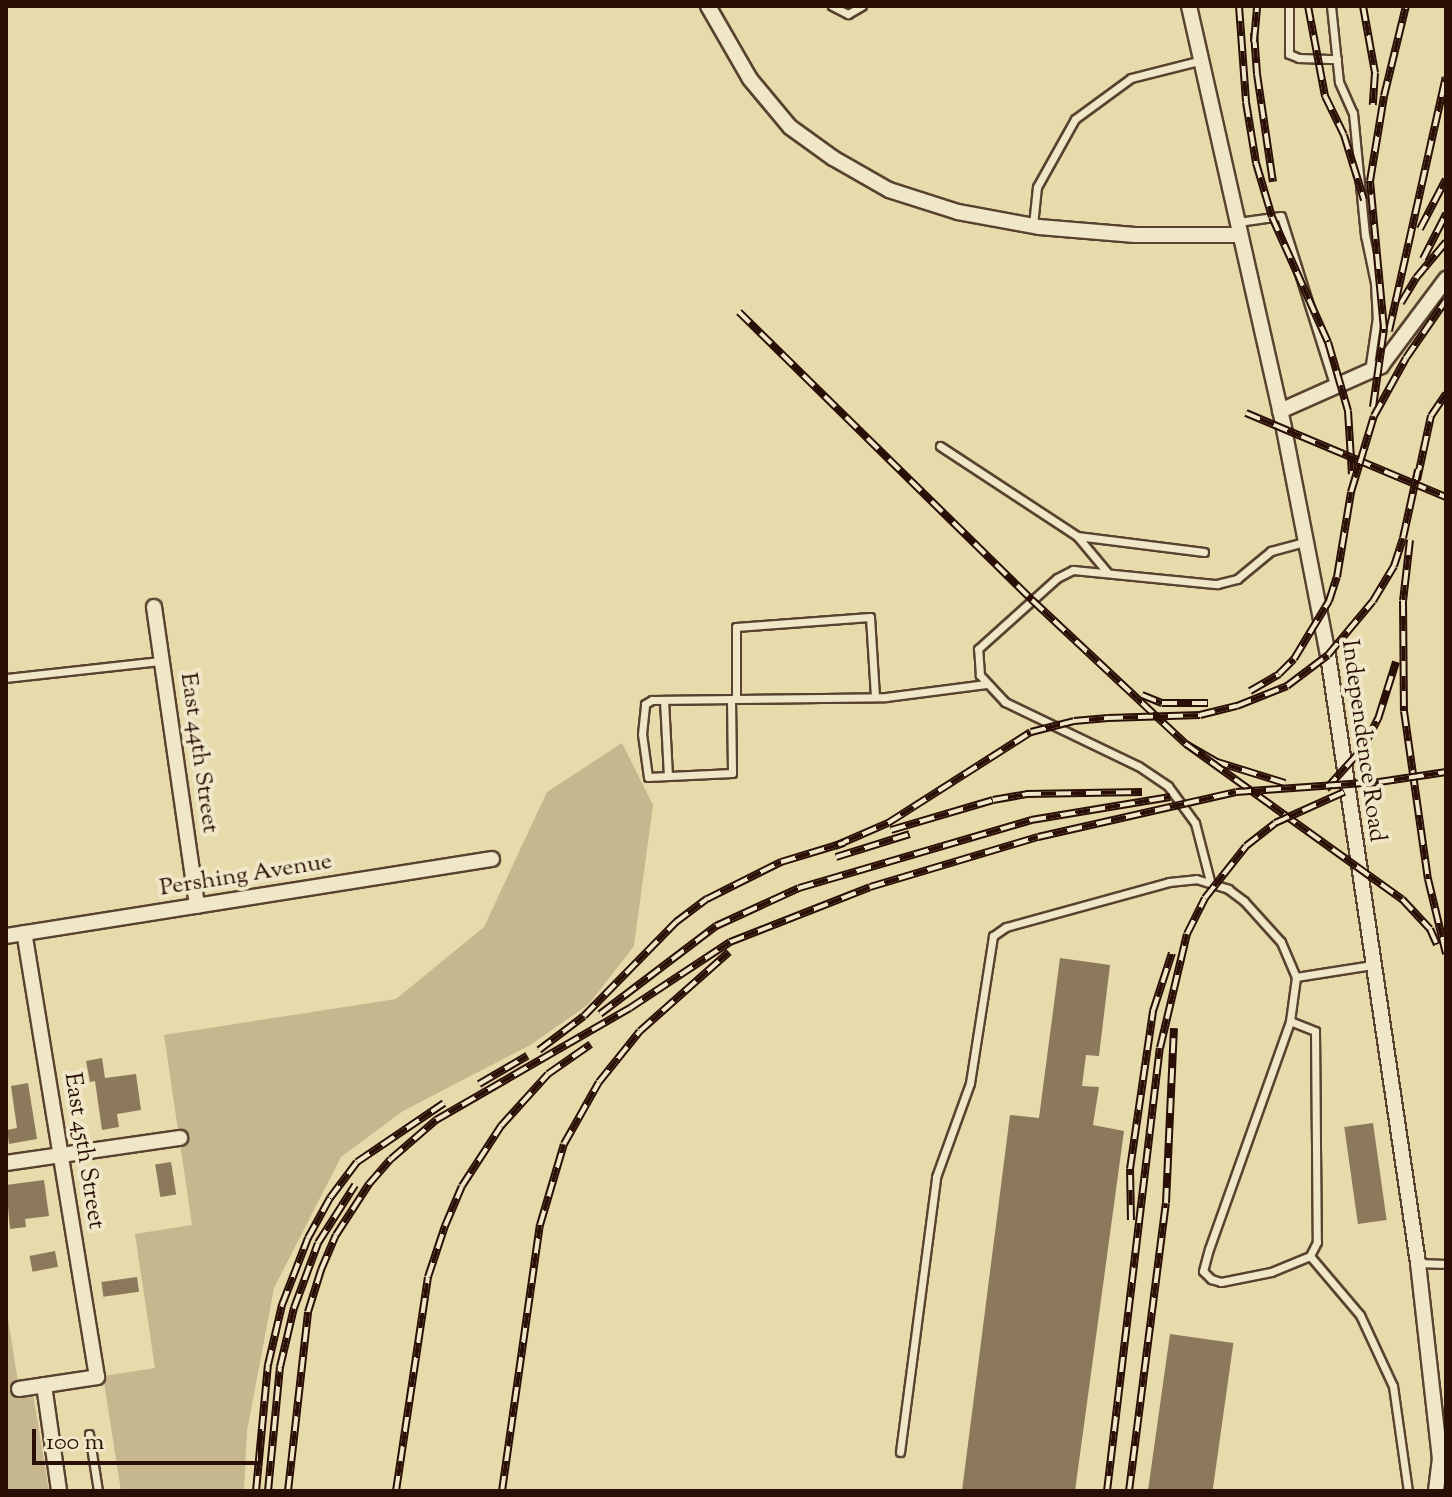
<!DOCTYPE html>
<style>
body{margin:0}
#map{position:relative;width:1452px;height:1497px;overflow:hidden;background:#e7daab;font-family:"Sorts Mill Goudy",serif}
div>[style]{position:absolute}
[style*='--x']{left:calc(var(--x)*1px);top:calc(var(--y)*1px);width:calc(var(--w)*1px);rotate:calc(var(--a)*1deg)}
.green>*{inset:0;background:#c7b78f}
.building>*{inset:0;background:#8c795c;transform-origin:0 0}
.roads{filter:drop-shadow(2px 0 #59422f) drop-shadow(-2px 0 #59422f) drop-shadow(0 2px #59422f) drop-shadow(0 -2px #59422f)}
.service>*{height:7px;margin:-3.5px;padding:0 3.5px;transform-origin:3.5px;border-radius:3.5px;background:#efe7c8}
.minor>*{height:14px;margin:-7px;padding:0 7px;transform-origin:7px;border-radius:7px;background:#efe7c8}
.rail>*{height:8px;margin-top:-4px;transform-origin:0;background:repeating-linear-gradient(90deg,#efe7c8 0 15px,#2a0f06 0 30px);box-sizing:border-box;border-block:2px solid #2a0f06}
span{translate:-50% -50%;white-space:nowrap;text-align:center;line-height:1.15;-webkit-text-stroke:8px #efe7c8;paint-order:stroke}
.street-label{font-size:24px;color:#2a0f06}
.frame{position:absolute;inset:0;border:8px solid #2a0f06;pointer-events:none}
.scale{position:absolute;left:32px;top:1429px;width:230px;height:36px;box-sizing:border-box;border:4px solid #2a0f06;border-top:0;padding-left:10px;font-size:24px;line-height:28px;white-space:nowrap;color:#2a0f06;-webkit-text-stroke:6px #efe7c8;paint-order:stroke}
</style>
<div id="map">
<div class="green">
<div style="clip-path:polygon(622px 743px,653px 805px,634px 946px,589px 1004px,532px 1044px,403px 1111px,341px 1157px,274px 1288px,247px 1431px,244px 1491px,121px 1491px,103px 1376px,155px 1368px,135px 1234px,192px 1225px,164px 1035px,396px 999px,484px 927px,547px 792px)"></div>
<div style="clip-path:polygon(6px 1306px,19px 1388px,32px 1387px,49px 1491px,6px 1491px)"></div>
</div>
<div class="building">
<div style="clip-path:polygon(1060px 958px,1110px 965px,1099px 1056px,1086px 1055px,1082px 1086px,1099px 1087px,1093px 1125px,1124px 1131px,1075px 1491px,962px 1491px,1010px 1115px,1039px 1118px)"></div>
<div style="clip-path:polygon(102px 1058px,105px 1078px,136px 1074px,141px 1110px,117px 1114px,119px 1127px,102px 1130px,95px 1081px,90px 1082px,86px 1061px)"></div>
<div style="clip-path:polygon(28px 1083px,37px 1139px,9px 1144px,7px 1130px,17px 1128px,11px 1086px)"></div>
<div style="left:1373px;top:1123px;width:98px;height:29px;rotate:82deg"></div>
<div style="left:171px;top:1162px;width:33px;height:16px;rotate:81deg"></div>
<div style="clip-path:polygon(44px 1180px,49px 1216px,25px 1219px,26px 1227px,10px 1229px,6px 1185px)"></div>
<div style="left:55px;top:1251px;width:16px;height:26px;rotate:79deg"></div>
<div style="left:137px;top:1277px;width:15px;height:36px;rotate:82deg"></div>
<div style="left:1170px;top:1334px;width:64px;height:158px;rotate:8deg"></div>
</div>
<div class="roads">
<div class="service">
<div style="--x:832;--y:6;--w:18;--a:27"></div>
<div style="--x:848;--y:14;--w:16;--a:-30"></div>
<div style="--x:1289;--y:6;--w:48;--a:90"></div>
<div style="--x:1289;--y:54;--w:11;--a:22"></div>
<div style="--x:1299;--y:58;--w:38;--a:2"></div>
<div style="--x:1331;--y:6;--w:76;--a:84"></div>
<div style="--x:1339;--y:82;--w:34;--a:66"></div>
<div style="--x:1353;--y:113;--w:123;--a:84.4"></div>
<div style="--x:1365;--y:235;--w:49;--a:78.2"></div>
<div style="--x:1375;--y:283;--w:34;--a:87"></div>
<div style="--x:1377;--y:317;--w:55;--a:98.4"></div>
<div style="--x:1238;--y:222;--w:43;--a:-7.9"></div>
<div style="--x:1281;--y:216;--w:179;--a:72.5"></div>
<div style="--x:1033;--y:225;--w:38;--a:-84"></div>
<div style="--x:1037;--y:187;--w:78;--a:-60.8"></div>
<div style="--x:1075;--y:119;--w:69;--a:-36.2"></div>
<div style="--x:1131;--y:78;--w:73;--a:-14.2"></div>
<div style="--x:940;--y:446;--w:164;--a:33.3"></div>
<div style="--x:1077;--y:536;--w:47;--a:50.2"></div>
<div style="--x:1077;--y:536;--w:128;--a:7.2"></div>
<div style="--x:6;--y:678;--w:156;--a:-6.3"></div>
<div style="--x:731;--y:699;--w:74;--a:89.2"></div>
<div style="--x:732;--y:773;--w:84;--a:177.3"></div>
<div style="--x:648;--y:777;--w:43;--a:-97.9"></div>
<div style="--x:642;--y:734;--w:30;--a:-84"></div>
<div style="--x:645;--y:704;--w:8;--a:-30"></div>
<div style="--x:652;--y:700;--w:234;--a:-0.7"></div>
<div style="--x:886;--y:697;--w:101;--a:-7.4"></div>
<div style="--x:736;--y:699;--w:72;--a:-90"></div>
<div style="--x:736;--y:627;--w:134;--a:-4.3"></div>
<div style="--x:870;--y:617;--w:80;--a:86.4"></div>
<div style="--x:664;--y:700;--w:76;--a:87"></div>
<div style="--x:1210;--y:881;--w:60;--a:-104.5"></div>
<div style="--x:1195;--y:823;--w:46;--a:-126.1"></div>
<div style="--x:1168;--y:786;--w:36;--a:-146"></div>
<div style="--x:1138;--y:766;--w:148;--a:-154.3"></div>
<div style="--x:1005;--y:702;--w:37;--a:-133"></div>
<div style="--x:980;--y:675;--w:26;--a:-94"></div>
<div style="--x:978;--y:649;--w:106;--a:-41.9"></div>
<div style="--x:1057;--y:578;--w:18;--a:-27"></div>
<div style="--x:1073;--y:570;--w:145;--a:5.6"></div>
<div style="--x:1217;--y:584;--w:21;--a:-14"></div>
<div style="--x:1237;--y:579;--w:44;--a:-39.5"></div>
<div style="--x:1271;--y:551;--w:35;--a:-15"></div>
<div style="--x:1290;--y:1021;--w:27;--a:22"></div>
<div style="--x:1315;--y:1031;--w:211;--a:89.5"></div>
<div style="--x:1317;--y:1242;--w:16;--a:117"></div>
<div style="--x:1310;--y:1256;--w:42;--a:157.7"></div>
<div style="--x:1271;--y:1272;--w:51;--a:168.7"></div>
<div style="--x:1221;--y:1282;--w:10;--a:-163"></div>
<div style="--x:1211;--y:1279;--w:11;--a:-135"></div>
<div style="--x:1203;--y:1271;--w:23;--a:-75"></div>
<div style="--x:1209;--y:1249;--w:242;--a:-70.4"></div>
<div style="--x:1290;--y:1021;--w:44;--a:-82.2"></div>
<div style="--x:1310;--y:1256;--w:77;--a:49.7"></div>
<div style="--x:1360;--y:1315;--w:78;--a:65.1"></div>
<div style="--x:1393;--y:1386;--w:106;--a:81.9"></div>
<div style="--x:1418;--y:1263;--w:28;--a:2"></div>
<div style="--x:89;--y:1434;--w:58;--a:81"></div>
<div style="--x:900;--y:1452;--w:277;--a:-82.5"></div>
<div style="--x:936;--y:1177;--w:100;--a:-70.1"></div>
<div style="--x:970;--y:1083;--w:149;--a:-81.1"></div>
<div style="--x:993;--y:936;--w:16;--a:-35"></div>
<div style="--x:1006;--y:927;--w:169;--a:-15.4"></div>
<div style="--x:1169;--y:882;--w:27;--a:-6"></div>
<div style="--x:1196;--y:879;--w:34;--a:17"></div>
<div style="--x:1228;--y:889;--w:20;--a:37"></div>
<div style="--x:1244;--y:901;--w:55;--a:47.9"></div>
<div style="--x:1281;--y:942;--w:38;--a:67"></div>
<div style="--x:1296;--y:977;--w:77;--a:-9"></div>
</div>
<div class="minor">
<div style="--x:708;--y:6;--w:84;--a:60.1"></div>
<div style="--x:750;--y:79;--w:62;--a:50.2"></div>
<div style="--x:790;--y:127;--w:53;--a:35.8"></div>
<div style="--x:833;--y:158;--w:64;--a:29.7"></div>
<div style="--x:889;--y:190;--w:72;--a:17.7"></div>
<div style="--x:958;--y:212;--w:82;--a:10.5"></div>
<div style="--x:1039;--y:227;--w:96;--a:4.8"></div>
<div style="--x:1135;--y:235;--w:105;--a:0"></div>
<div style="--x:1189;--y:6;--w:434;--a:77.3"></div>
<div style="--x:1284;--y:429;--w:230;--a:79"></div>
<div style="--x:1328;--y:655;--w:615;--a:81.58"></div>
<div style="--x:1418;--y:1263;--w:196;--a:83.6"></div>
<div style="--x:1440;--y:1458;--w:33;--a:97"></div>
<div style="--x:1280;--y:411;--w:111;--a:-24"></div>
<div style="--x:1381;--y:366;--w:109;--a:-53.2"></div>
<div style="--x:154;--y:607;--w:302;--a:81.8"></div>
<div style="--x:6;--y:936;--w:492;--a:-9"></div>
<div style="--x:6;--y:1163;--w:176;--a:-8.2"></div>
<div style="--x:44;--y:1385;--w:107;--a:81.9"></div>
<div style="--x:19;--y:1389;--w:79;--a:-8.7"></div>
<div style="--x:97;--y:1377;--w:450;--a:-99.3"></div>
</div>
</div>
<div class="rail">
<div style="--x:1239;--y:6;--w:96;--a:85.8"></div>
<div style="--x:1246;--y:102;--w:62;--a:80.7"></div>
<div style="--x:1256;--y:163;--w:56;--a:73.5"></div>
<div style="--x:1272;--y:217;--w:137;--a:65.9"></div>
<div style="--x:1328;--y:342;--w:72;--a:73.8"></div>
<div style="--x:1348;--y:411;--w:63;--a:86.4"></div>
<div style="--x:1308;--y:6;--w:92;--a:79.3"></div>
<div style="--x:1325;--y:96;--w:43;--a:64"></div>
<div style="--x:1344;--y:135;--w:68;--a:72.9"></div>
<div style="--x:1363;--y:6;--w:68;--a:79.8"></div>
<div style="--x:1375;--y:73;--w:32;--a:94"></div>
<div style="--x:1254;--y:33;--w:41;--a:85.8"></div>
<div style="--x:1257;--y:74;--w:109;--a:81.6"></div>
<div style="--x:1254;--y:42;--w:36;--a:-85"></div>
<div style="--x:1420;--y:229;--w:56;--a:-62.5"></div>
<div style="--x:1423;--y:259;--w:51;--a:-62.9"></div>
<div style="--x:1401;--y:303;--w:29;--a:-59"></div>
<div style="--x:1416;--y:278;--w:47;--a:-50.2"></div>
<div style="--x:739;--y:312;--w:411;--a:44.5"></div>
<div style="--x:1032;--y:600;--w:211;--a:43.1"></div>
<div style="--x:1389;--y:331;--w:260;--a:-77.4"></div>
<div style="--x:1373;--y:407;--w:79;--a:-82"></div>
<div style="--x:1384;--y:329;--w:149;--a:-95.4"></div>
<div style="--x:1370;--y:181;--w:86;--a:-80.6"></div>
<div style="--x:1384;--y:96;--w:93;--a:-76.3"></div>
<div style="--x:1246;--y:413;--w:217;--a:22.8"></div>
<div style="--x:1417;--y:480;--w:66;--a:-77.7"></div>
<div style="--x:1431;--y:416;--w:27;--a:-56"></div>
<div style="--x:1410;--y:540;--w:61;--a:96.5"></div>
<div style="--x:1403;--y:601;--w:110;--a:89.5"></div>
<div style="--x:1404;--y:711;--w:170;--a:81.9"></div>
<div style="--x:1428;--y:879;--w:77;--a:76.5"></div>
<div style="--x:1250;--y:691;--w:34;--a:-30"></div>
<div style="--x:1279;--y:674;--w:21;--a:-45"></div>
<div style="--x:1294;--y:659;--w:68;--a:-58.9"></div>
<div style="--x:1329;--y:601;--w:25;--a:-72"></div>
<div style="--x:1337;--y:577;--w:86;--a:-80.6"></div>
<div style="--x:1351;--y:492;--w:79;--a:-73.2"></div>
<div style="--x:1374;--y:416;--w:66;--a:-61.1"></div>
<div style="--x:1406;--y:358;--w:70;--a:-55.4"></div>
<div style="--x:1142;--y:695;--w:22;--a:22"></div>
<div style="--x:1162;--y:703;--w:46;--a:0"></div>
<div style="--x:1285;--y:783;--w:71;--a:-162.8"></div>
<div style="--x:1217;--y:762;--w:36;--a:-150"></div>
<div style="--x:1186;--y:744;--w:266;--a:35.7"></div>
<div style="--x:1402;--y:899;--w:41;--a:47"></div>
<div style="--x:1430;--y:929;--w:17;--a:66"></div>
<div style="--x:1326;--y:789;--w:55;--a:-47.9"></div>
<div style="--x:1363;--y:748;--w:33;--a:-63"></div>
<div style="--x:1378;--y:719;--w:60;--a:-72.5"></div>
<div style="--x:891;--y:830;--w:106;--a:-16.4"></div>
<div style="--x:993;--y:800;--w:34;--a:-10"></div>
<div style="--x:1026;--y:794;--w:116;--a:-1"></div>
<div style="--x:835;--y:846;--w:58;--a:-23.5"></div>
<div style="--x:888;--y:823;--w:169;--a:-32.5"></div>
<div style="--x:1031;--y:732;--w:44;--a:-14.3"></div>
<div style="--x:1074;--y:721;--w:34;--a:-5"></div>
<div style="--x:1108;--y:718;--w:92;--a:-1.9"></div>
<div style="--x:1200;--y:715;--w:38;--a:-14"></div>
<div style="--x:1237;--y:706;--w:54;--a:-21.8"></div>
<div style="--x:1287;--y:686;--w:51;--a:-37.1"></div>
<div style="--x:1328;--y:655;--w:70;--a:-50.2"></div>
<div style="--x:1373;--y:601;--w:41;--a:-59"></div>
<div style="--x:1394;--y:566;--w:29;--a:-72"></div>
<div style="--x:1403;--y:538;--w:70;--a:-77.6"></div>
<div style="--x:836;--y:857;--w:77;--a:-17.3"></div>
<div style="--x:600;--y:1014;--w:146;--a:-37.2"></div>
<div style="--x:716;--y:926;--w:91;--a:-24.6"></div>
<div style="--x:799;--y:888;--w:242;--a:-16.3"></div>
<div style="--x:1031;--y:820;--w:141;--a:-9.4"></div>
<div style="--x:539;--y:1050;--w:56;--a:-37.1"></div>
<div style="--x:584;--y:1016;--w:132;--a:-45.6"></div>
<div style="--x:676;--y:922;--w:39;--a:-37"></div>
<div style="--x:707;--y:899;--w:83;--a:-26.6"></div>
<div style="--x:781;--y:862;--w:66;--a:-16.8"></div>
<div style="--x:479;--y:1084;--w:56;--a:-30.3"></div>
<div style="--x:1131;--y:1220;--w:51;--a:-91.1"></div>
<div style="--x:1130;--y:1169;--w:160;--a:-81.7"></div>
<div style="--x:1153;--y:1011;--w:61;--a:-71.9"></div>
<div style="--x:256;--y:1491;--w:127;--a:-84.6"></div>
<div style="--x:268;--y:1365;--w:62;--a:-76.9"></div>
<div style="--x:282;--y:1305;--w:72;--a:-68.8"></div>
<div style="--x:308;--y:1238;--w:46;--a:-61.2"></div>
<div style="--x:330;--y:1198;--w:45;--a:-53.1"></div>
<div style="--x:357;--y:1162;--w:105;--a:-34.1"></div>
<div style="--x:268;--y:1491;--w:125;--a:-84.5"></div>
<div style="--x:280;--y:1367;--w:61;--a:-76.7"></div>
<div style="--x:294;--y:1308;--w:69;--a:-69.7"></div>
<div style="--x:318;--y:1243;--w:69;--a:-57.5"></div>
<div style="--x:288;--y:1491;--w:180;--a:-83.6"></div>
<div style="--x:308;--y:1312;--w:44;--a:-72.8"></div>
<div style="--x:321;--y:1270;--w:38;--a:-67"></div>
<div style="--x:336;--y:1235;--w:61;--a:-57.1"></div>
<div style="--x:369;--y:1184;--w:33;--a:-49"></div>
<div style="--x:391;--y:1159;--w:60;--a:-40.9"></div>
<div style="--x:436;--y:1120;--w:224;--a:-30"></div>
<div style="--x:630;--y:1008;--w:120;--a:-33.4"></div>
<div style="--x:730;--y:942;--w:150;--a:-21.4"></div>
<div style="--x:870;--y:887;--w:175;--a:-16.6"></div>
<div style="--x:1038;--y:837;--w:203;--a:-12.8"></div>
<div style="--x:1236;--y:792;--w:143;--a:-4"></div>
<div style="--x:1379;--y:782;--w:68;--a:-8.5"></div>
<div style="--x:396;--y:1491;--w:216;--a:-81.5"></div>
<div style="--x:428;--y:1277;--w:54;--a:-71.6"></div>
<div style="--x:445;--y:1226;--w:43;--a:-67"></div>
<div style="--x:462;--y:1186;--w:72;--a:-57"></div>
<div style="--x:501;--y:1126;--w:70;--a:-47.9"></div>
<div style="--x:548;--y:1074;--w:52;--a:-34.9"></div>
<div style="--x:502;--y:1491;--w:269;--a:-81.9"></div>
<div style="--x:540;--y:1225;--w:84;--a:-73.5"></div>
<div style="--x:564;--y:1144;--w:71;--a:-60.6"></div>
<div style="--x:599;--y:1082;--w:65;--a:-51.2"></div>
<div style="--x:640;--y:1031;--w:119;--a:-41.6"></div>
<div style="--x:1107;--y:1491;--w:446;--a:-83.2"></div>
<div style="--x:1160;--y:1048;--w:117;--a:-76.7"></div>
<div style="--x:1187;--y:934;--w:40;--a:-63.4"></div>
<div style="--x:1205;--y:898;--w:66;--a:-51.7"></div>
<div style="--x:1246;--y:846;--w:37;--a:-38"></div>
<div style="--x:1275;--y:823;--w:76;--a:-24.2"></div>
<div style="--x:1129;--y:1491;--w:290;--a:-82.7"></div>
<div style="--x:1166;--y:1203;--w:175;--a:-87.4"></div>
</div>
<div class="street-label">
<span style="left:1362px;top:741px;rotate:82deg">Independence Road</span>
<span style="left:198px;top:753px;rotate:82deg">East 44th Street</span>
<span style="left:246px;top:876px;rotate:-9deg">Pershing Avenue</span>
<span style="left:83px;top:1151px;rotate:81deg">East 45th Street</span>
</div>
<div class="frame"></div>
<div class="scale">100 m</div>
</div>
